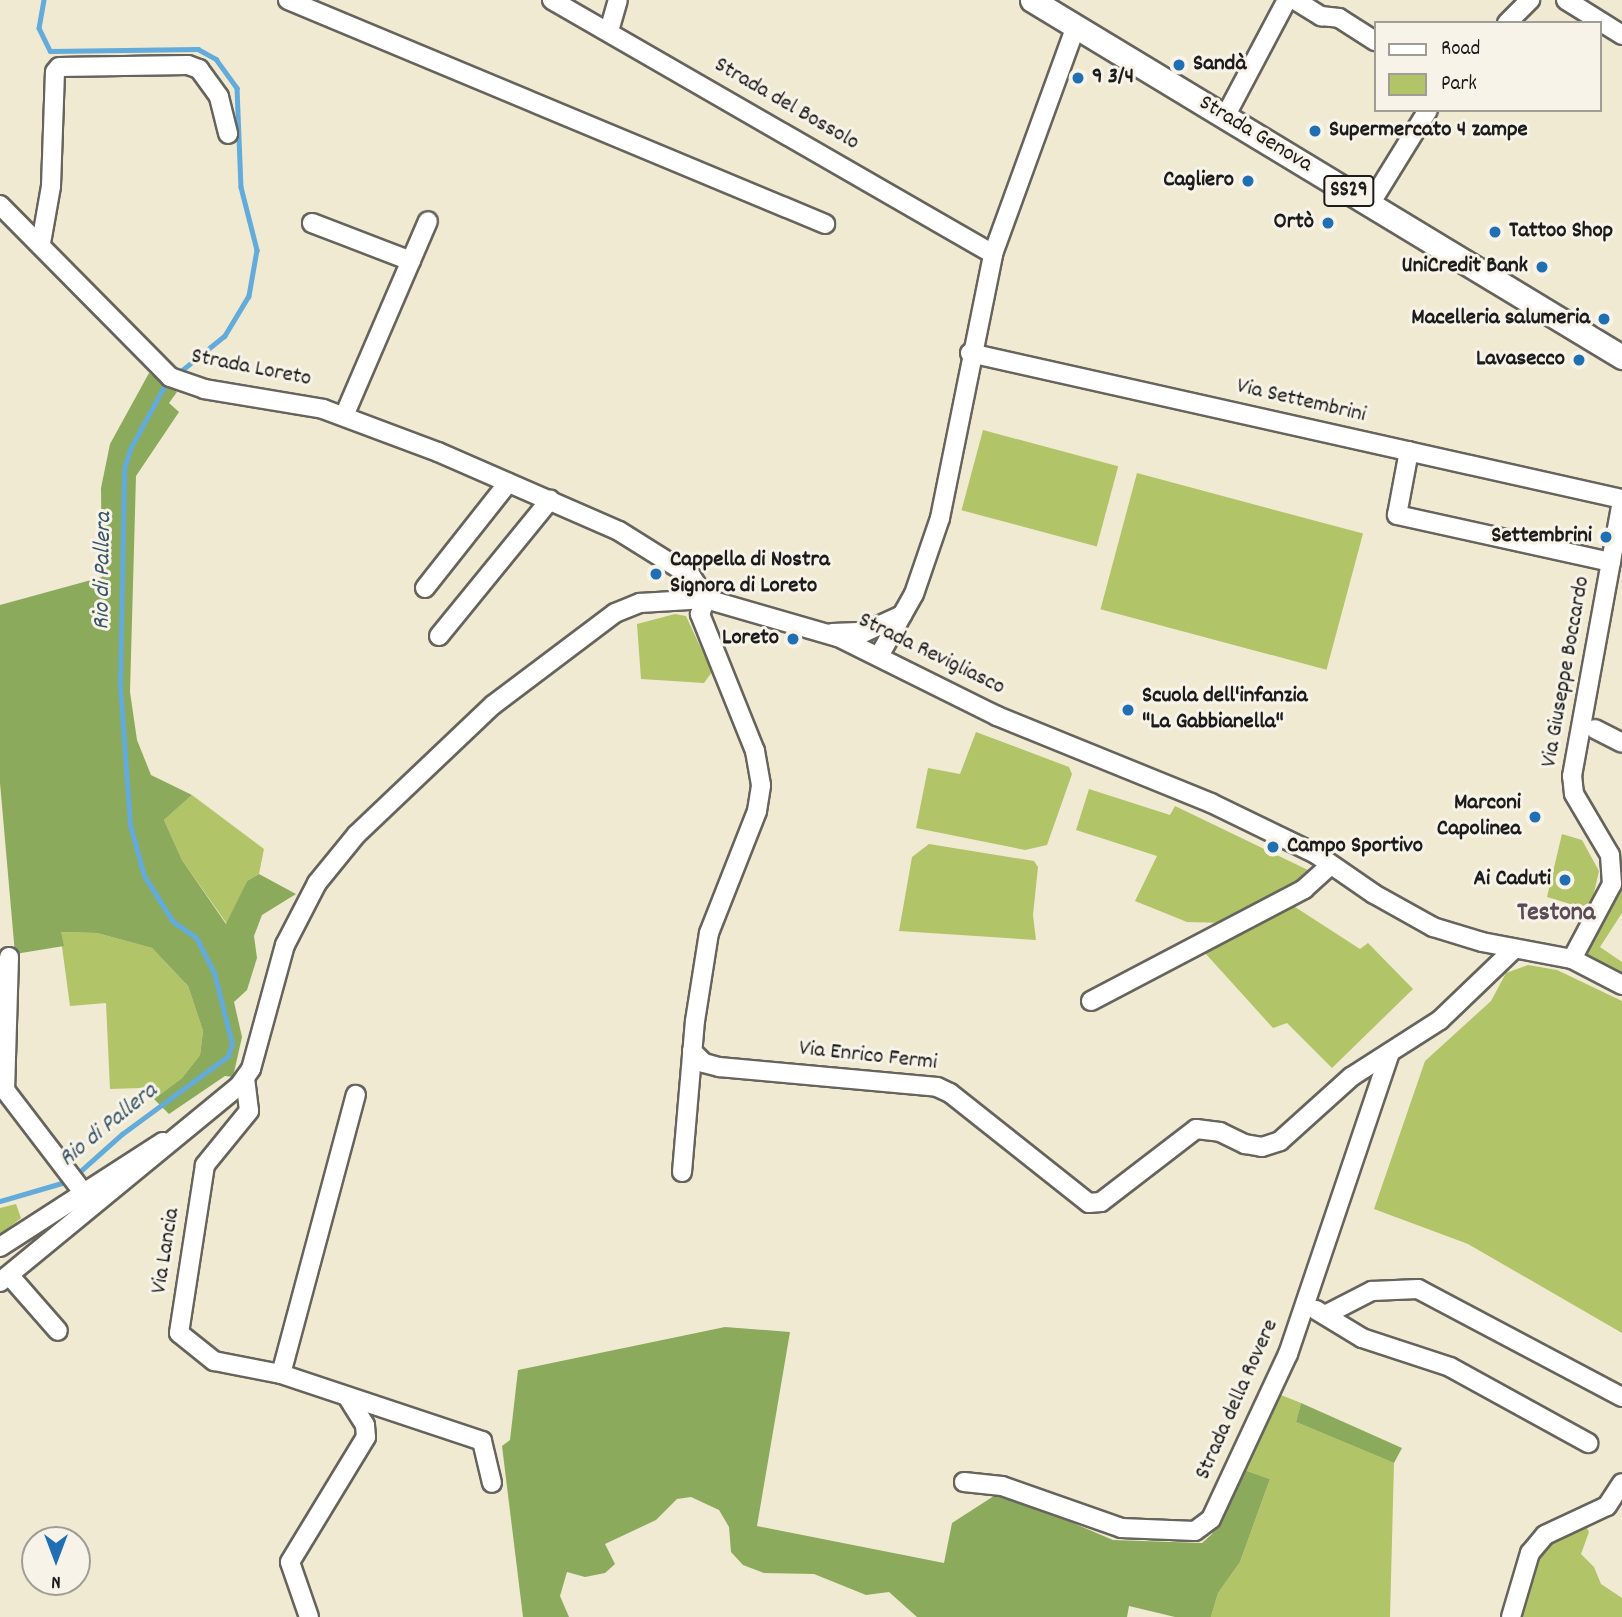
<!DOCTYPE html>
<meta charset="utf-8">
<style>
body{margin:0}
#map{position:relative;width:1622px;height:1617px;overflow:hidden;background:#f0ead2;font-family:Dekko,sans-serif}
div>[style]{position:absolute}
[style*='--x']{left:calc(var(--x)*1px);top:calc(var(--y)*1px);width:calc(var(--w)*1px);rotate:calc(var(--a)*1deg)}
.green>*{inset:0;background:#b1c468;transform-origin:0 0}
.forest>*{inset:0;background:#8caa5c}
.stream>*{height:4.5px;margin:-2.25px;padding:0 2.25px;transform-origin:2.25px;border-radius:2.25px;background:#63abda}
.roads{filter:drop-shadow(2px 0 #66645c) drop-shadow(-2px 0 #66645c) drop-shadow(0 2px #66645c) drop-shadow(0 -2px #66645c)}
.minor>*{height:18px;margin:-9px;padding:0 9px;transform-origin:9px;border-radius:9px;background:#fff}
.major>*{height:23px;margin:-11.5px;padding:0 11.5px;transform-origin:11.5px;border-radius:11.5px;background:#fff}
.dots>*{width:19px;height:19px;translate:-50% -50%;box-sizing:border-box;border:4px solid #f7f3e8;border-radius:50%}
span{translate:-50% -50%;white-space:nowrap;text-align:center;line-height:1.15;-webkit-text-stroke:6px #f7f3e8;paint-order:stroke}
.shield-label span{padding:2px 5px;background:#f7f3e8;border:2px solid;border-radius:5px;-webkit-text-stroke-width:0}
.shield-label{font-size:21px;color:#1c1c1c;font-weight:700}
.poi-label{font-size:23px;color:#1c1c1c;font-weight:700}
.left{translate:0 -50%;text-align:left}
.right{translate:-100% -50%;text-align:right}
.street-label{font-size:23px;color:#1c1c1c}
.water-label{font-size:24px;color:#385568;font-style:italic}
.quarter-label{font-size:26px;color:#5b4b58;font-weight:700}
.legend{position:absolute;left:1374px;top:21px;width:228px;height:91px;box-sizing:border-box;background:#f7f3e8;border:2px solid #9f9d96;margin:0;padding:9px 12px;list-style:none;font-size:21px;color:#1c1c1c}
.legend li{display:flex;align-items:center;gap:14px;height:35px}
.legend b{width:35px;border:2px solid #9f9d96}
.north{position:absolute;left:21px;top:1526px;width:70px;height:70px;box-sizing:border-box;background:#f7f3e8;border:2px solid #9f9d96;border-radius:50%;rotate:180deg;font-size:19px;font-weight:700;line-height:28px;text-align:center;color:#1c1c1c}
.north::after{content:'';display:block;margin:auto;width:24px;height:32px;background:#1f6fb2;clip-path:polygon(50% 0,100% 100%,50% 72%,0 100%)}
</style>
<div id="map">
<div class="green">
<div style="left:983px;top:430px;width:140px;height:83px;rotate:15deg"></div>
<div style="left:1137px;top:473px;width:234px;height:141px;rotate:15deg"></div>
<div style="clip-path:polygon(675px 614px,686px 616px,712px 672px,704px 683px,641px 679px,637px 624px)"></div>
<div style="clip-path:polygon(976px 732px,1069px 767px,1072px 774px,1047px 845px,1025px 850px,916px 828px,928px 768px,960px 774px)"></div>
<div style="clip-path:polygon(1089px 789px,1170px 815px,1175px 806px,1310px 871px,1310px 877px,1225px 923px,1187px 922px,1135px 901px,1157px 856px,1076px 830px)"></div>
<div style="clip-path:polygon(192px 795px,264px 849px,259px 874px,247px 881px,227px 924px,182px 860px,164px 820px)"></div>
<div style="clip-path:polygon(1562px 834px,1582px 840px,1599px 871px,1590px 910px,1547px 897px)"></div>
<div style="clip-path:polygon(929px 844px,1034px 861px,1038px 867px,1033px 915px,1036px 940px,899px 931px,912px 857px)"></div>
<div style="clip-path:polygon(1622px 853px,1622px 913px,1600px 947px,1622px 962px,1622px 980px,1582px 957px,1614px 856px)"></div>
<div style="clip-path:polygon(1292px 905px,1360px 949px,1368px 943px,1413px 989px,1332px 1068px,1287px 1023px,1273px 1028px,1205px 953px)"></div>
<div style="clip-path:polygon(60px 932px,97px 933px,152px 948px,188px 986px,203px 1031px,200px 1055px,182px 1078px,154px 1099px,141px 1088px,110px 1089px,106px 1003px,70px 1006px)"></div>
<div style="clip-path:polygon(1528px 965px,1557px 970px,1622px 1001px,1622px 1333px,1468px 1244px,1374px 1209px,1425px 1061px,1491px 1001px,1506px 973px)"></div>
<div style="clip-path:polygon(16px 1204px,21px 1218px,0 1235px,0 1208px)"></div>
<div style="clip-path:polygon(1281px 1395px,1301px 1403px,1296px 1422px,1394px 1463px,1390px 1617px,1211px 1617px,1218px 1593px,1240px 1562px,1270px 1479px,1244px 1470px)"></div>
<div style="clip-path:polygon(1585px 1524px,1589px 1532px,1581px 1554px,1594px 1567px,1601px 1584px,1622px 1598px,1622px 1617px,1521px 1617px,1532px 1568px,1546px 1544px)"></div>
</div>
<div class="forest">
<div style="clip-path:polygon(149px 373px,177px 392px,169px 403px,179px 412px,136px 476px,130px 692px,137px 740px,151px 775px,192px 795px,164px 820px,182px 860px,226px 924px,247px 881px,259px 874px,296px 894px,262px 915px,254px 936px,257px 958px,247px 990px,234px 1002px,242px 1037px,233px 1077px,225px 1076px,169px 1114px,154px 1099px,182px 1078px,200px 1055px,203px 1031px,188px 986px,152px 948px,97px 933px,61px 932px,64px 946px,15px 954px,0 783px,0 605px,102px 577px,101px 488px,110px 444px)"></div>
<div style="clip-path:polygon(725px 1327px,790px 1332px,757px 1526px,944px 1563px,952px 1523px,1000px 1492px,1113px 1540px,1202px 1543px,1212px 1534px,1244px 1470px,1270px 1479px,1240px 1562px,1218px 1593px,1211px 1617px,1175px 1617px,1129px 1606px,1127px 1617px,917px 1617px,889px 1592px,866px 1595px,814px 1574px,764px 1573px,743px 1565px,731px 1552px,729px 1527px,719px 1510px,691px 1497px,677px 1499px,656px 1520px,605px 1544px,615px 1564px,605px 1573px,585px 1577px,567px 1572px,560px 1596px,569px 1617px,523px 1617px,502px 1446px,510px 1440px,518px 1370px)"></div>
<div style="clip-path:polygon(1301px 1403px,1402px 1448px,1394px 1463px,1296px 1422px)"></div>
</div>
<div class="stream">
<div style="--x:44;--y:0;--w:28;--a:100"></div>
<div style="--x:39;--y:28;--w:25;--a:64"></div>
<div style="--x:50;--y:51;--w:148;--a:-0.8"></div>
<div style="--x:198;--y:49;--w:21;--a:29"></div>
<div style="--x:216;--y:59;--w:36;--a:54"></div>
<div style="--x:237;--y:88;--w:99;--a:87.7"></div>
<div style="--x:241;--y:187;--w:65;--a:75.7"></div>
<div style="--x:257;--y:250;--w:47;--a:99.9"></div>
<div style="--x:249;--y:296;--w:47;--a:121"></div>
<div style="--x:225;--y:336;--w:60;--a:141"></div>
<div style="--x:75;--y:1176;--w:63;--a:-41.8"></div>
<div style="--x:122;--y:1134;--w:132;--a:-36.3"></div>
<div style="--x:228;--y:1056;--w:13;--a:-72"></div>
<div style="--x:232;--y:1044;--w:73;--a:-104.2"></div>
<div style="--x:214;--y:973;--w:39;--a:-117"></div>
<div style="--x:196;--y:938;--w:28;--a:-145"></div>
<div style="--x:173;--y:922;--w:54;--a:-122.2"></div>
<div style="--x:144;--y:876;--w:53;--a:-105.4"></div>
<div style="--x:130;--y:825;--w:140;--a:-94.1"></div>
<div style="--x:120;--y:685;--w:216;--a:-88.9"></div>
<div style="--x:124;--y:469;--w:21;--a:-73"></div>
<div style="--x:130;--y:449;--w:77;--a:-61.4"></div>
<div style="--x:0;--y:1201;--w:72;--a:-16.2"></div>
</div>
<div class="roads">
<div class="minor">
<div style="--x:288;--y:0;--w:582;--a:22.64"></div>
<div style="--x:552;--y:0;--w:509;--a:29.94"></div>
<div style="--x:1295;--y:0;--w:31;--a:32"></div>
<div style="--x:1321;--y:16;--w:18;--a:6"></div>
<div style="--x:1339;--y:18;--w:43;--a:32.6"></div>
<div style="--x:1566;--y:0;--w:66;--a:32"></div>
<div style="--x:1507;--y:23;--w:33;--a:-45"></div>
<div style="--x:609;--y:31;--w:32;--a:-74"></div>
<div style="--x:1226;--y:115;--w:130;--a:-62.1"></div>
<div style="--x:1370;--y:204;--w:110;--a:-58.3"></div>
<div style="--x:0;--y:205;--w:242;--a:45.3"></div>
<div style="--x:170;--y:377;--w:36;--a:19"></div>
<div style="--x:204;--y:389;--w:121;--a:9.5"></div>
<div style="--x:323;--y:409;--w:123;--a:20.5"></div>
<div style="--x:438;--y:452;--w:197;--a:23.6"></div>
<div style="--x:619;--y:531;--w:85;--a:32"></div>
<div style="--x:691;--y:576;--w:27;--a:57"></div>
<div style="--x:312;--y:223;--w:106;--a:21"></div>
<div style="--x:41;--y:243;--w:58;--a:-80"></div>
<div style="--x:51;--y:186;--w:114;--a:-88"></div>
<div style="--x:55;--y:72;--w:6;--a:-51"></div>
<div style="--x:59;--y:67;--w:129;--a:-0.9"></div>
<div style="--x:188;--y:65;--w:12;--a:20"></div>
<div style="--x:199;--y:69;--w:34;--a:54"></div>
<div style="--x:219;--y:97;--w:38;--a:76"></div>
<div style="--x:970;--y:353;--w:668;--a:12.62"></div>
<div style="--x:344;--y:416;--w:212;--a:-66.7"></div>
<div style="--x:1409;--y:451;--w:65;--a:100.6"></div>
<div style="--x:1397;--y:515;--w:219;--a:12.4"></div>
<div style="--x:425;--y:588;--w:134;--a:-51.7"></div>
<div style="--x:832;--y:633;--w:33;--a:-2"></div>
<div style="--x:865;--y:632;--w:41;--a:-24.7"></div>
<div style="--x:439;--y:636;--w:176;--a:-50.8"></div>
<div style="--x:879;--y:656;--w:71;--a:-60.6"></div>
<div style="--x:914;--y:594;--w:80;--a:-71.1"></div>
<div style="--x:940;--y:518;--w:269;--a:-78.6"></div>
<div style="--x:993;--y:254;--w:243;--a:-70"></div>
<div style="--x:1595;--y:729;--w:30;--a:27"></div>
<div style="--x:9;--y:957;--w:133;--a:91.7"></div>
<div style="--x:5;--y:1090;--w:128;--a:52.6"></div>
<div style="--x:1572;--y:959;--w:85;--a:-61.9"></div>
<div style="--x:1612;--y:884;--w:29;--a:-94"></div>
<div style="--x:1610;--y:855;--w:71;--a:-120.5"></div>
<div style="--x:1574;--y:794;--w:18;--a:-96"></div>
<div style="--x:1572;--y:776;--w:280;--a:-79.7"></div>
<div style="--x:1091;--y:1001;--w:241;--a:-27.7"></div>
<div style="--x:1304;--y:889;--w:36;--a:-42"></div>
<div style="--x:692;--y:1051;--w:17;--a:45"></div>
<div style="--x:704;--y:1063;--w:16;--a:15"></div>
<div style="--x:719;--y:1067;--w:219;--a:5.2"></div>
<div style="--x:937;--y:1087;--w:14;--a:25"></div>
<div style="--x:950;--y:1093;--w:177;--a:38.4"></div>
<div style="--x:1089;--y:1203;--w:12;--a:-5"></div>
<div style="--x:1101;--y:1202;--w:120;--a:-37.5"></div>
<div style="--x:1196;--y:1129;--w:24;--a:7"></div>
<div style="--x:1220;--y:1132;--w:28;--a:26"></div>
<div style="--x:1245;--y:1144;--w:17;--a:10"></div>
<div style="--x:1262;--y:1147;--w:19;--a:-18"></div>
<div style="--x:1280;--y:1141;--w:96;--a:-42"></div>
<div style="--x:1351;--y:1077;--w:106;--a:-32.6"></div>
<div style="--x:1440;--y:1020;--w:103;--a:-43.8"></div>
<div style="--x:245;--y:1078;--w:33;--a:83"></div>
<div style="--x:249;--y:1111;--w:70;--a:129.2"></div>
<div style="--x:205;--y:1165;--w:170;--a:98.8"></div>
<div style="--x:179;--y:1333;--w:45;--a:38.7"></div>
<div style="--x:214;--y:1361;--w:68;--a:11"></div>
<div style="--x:281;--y:1374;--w:289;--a:-75"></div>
<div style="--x:682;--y:1172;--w:152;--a:-85.1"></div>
<div style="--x:695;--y:1021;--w:89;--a:-81"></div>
<div style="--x:709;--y:933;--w:131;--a:-68.5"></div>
<div style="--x:757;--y:811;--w:26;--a:-81"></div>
<div style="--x:761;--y:785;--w:35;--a:-100"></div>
<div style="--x:755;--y:751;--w:148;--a:-111.9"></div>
<div style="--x:700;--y:614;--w:16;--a:-68"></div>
<div style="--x:0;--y:1247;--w:194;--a:-32.8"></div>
<div style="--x:9;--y:1275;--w:74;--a:48.8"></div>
<div style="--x:0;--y:1282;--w:309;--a:-39.4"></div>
<div style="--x:239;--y:1086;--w:21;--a:-55"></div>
<div style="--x:251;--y:1069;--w:129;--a:-74.7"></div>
<div style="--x:285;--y:945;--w:70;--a:-62.7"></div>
<div style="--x:317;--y:883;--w:63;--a:-50.8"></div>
<div style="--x:357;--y:834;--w:187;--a:-43.5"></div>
<div style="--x:493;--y:705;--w:153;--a:-37"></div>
<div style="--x:615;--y:613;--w:27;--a:-22"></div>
<div style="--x:640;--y:603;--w:66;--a:-3.5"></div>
<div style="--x:706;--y:599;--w:137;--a:16.1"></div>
<div style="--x:838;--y:637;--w:178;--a:26.4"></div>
<div style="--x:997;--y:716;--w:231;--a:22.1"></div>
<div style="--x:1211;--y:803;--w:117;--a:25.9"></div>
<div style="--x:1316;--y:854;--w:70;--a:34.6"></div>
<div style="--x:1374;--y:894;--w:68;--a:29.2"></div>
<div style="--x:1433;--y:927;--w:51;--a:17"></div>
<div style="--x:1482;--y:942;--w:92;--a:10.7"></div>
<div style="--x:1572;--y:959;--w:56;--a:27.5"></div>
<div style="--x:1316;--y:1310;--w:54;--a:31.3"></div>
<div style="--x:1362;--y:1338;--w:93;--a:18.2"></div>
<div style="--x:1450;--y:1367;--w:158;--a:28.8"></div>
<div style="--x:1325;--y:1315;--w:53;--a:-27.1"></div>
<div style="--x:1372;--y:1291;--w:46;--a:-2.5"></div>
<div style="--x:1418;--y:1289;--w:231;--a:27.9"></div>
<div style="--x:281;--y:1374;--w:212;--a:18.4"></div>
<div style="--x:482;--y:1441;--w:43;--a:76.6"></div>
<div style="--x:964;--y:1482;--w:38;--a:6"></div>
<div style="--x:1002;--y:1486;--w:126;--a:19.4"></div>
<div style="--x:1121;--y:1528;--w:74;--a:2.3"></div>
<div style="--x:1195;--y:1531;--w:20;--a:-37"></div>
<div style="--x:1211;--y:1519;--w:182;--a:-65"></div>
<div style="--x:1288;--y:1354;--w:316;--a:-71.3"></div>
<div style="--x:309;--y:1617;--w:58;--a:-109.1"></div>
<div style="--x:290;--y:1562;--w:146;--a:-58.7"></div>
<div style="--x:366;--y:1437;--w:12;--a:-95"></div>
<div style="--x:365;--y:1425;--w:32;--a:-122"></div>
<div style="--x:1511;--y:1617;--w:67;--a:-73.5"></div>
<div style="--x:1530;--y:1553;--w:23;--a:-50"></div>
<div style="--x:1545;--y:1535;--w:68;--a:-25.1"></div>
<div style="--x:1607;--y:1506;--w:27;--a:-57"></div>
</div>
<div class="major">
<div style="--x:1032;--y:0;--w:690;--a:31.18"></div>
</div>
</div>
<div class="dots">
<div style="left:1179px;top:65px;background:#1f6fb2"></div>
<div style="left:1078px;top:78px;background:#1f6fb2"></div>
<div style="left:1315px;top:131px;background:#1f6fb2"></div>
<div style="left:1248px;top:181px;background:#1f6fb2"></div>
<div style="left:1328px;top:223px;background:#1f6fb2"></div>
<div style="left:1495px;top:232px;background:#1f6fb2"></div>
<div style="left:1542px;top:267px;background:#1f6fb2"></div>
<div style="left:1604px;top:319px;background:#1f6fb2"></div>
<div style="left:1579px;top:360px;background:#1f6fb2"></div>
<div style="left:1606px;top:537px;background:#1f6fb2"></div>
<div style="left:656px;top:574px;background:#1f6fb2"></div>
<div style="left:793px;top:639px;background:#1f6fb2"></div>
<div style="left:1128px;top:710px;background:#1f6fb2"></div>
<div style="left:1535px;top:817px;background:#1f6fb2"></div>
<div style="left:1273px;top:847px;background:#1f6fb2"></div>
<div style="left:1565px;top:880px;background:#1f6fb2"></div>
</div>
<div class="shield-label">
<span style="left:1349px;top:191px">SS29</span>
</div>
<div class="poi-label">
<span class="left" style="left:1193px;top:65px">Sandà</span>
<span class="left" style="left:1092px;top:78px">9 3/4</span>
<span class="left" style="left:1329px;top:131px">Supermercato 4 zampe</span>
<span class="right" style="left:1234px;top:181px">Cagliero</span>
<span class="right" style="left:1314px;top:223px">Ortò</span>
<span class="left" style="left:1509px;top:232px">Tattoo Shop</span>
<span class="right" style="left:1528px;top:267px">UniCredit Bank</span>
<span class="right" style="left:1590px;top:319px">Macelleria salumeria</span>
<span class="right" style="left:1565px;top:360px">Lavasecco</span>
<span class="right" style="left:1592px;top:537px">Settembrini</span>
<span class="left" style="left:670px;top:574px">Cappella di Nostra<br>Signora di Loreto</span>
<span class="right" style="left:779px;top:639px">Loreto</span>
<span class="left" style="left:1142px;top:710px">Scuola dell'infanzia<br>"La Gabbianella"</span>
<span class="right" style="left:1521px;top:817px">Marconi<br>Capolinea</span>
<span class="left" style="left:1287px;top:847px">Campo Sportivo</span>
<span class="right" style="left:1551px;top:880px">Ai Caduti</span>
</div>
<div class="street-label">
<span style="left:786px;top:105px;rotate:30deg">Strada del Bossolo</span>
<span style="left:1255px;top:135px;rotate:31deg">Strada Genova</span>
<span style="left:251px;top:369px;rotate:11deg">Strada Loreto</span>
<span style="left:1301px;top:402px;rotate:13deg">Via Settembrini</span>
<span style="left:931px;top:655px;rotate:26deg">Strada Revigliasco</span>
<span style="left:1567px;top:672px;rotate:-80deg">Via Giuseppe Boccardo</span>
<span style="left:868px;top:1057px;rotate:6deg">Via Enrico Fermi</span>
<span style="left:167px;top:1251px;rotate:-81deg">Via Lancia</span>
<span style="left:1238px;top:1400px;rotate:-66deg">Strada della Rovere</span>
</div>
<div class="water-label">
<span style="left:104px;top:571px;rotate:-89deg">Rio di Pallera</span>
<span style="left:109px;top:1126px;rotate:-39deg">Rio di Pallera</span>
</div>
<div class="quarter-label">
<span style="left:1556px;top:914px">Testona</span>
</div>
<ul class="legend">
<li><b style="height:9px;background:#fff"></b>Road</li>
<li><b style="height:19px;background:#b1c468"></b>Park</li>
</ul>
<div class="north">N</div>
</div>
